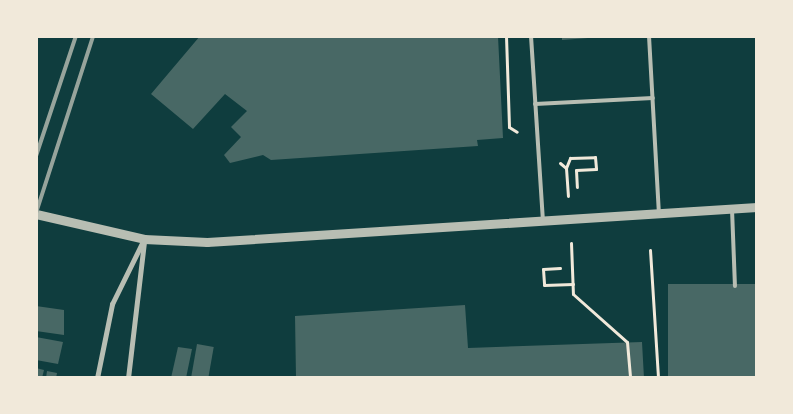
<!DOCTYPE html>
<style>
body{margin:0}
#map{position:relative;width:793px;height:414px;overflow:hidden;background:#0f3d3e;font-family:"Asap Condensed",sans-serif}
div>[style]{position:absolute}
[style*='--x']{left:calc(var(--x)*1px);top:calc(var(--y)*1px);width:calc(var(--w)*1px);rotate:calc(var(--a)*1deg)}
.building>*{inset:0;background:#486865;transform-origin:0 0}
.path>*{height:3px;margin:-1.5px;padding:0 1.5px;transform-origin:1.5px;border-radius:1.5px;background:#f1e9da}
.service>*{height:4px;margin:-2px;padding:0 2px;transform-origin:2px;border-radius:2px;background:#b8beb3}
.minor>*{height:5px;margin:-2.5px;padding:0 2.5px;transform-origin:2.5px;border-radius:2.5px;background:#b8beb3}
.tertiary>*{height:9px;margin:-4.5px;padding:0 4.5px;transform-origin:4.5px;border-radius:4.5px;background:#b8beb3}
.rail>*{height:4px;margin:-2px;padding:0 2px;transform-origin:2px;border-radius:2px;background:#97a49c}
span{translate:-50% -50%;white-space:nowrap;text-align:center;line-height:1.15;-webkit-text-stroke:5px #f1e9da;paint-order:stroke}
.frame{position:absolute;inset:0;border:38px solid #f1e9da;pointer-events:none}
</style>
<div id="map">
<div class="building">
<div style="clip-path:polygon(200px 36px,498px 36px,503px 138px,477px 140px,478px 146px,271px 160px,263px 155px,230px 163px,224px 155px,241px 137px,231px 127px,247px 111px,225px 94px,193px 129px,151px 94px)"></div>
<div style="clip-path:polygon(562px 36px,588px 36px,588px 38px,562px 40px)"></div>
<div style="left:757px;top:284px;width:94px;height:89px;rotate:90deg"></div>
<div style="clip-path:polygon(465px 305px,468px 348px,642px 342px,644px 378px,296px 378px,295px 316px)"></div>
<div style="clip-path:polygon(36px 306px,64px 310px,64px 335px,36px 331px)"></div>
<div style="clip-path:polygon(36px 337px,63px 342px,58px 364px,36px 360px)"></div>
<div style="left:197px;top:344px;width:17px;height:35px;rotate:10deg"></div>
<div style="clip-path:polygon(178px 347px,192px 349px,186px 378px,171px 378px)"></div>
<div style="clip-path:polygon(36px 368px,44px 370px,42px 378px,36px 378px)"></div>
<div style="clip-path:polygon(47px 371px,57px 373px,56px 378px,46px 378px)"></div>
</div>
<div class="path">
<div style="--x:506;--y:36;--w:91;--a:88.1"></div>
<div style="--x:509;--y:127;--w:9;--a:32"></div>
<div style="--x:560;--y:163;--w:8;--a:40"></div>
<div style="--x:566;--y:168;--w:28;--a:86"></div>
<div style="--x:566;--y:168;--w:11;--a:-68"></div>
<div style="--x:570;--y:158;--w:25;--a:-2"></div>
<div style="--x:595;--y:157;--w:12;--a:85"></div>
<div style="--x:596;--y:169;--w:20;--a:177"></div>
<div style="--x:576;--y:170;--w:17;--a:87"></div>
<div style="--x:571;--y:243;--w:51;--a:87.8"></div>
<div style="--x:573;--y:294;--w:72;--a:41.6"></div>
<div style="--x:627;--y:342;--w:36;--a:85"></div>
<div style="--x:650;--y:250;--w:128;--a:86.4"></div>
<div style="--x:560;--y:268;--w:17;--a:177"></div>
<div style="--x:543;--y:269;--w:16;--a:86"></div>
<div style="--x:544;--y:285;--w:29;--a:-2"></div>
</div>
<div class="service">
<div style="--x:531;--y:36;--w:185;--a:86.3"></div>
<div style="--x:649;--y:36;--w:178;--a:86.8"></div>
<div style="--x:535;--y:104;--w:118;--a:-2.9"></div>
<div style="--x:732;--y:209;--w:77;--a:87.8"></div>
</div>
<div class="minor">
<div style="--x:97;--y:378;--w:76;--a:-78.5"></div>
<div style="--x:112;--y:304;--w:72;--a:-63.8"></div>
<div style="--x:128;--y:378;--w:137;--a:-83.3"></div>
</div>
<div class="tertiary">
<div style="--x:36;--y:214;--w:111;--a:13"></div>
<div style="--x:144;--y:239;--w:63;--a:2.7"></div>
<div style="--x:207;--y:242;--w:551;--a:-3.64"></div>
</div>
<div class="rail">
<div style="--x:36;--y:156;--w:126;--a:-71.6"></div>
<div style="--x:36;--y:213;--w:186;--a:-72.1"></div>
</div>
<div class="frame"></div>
</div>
